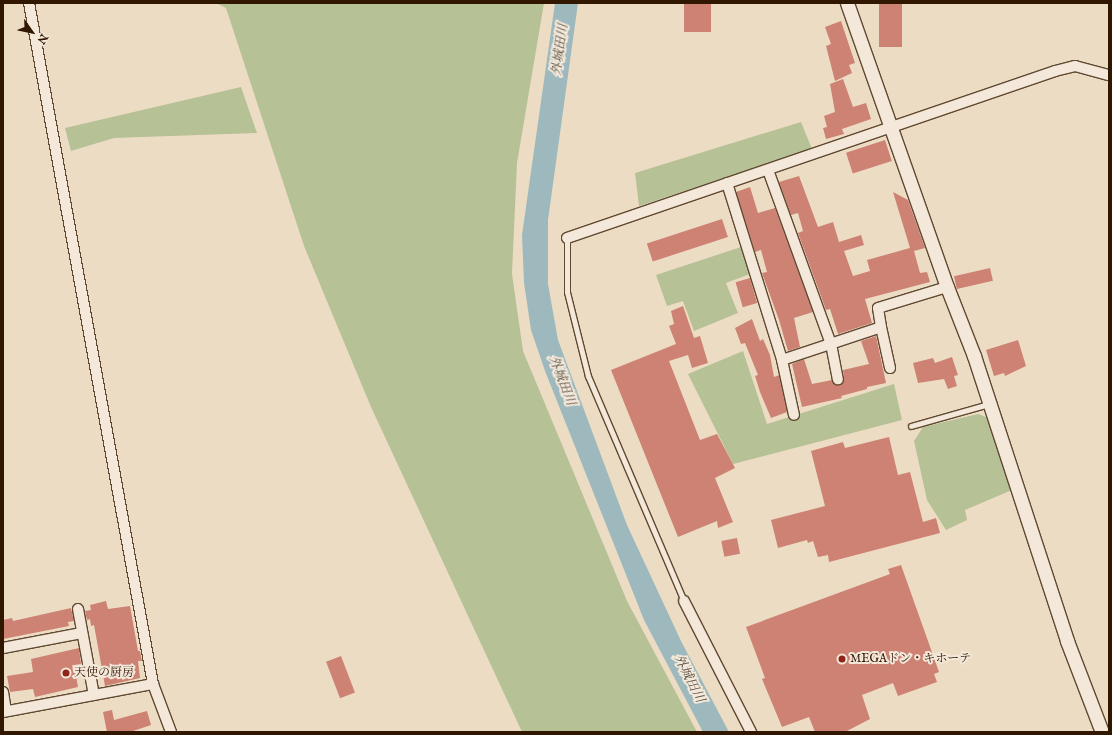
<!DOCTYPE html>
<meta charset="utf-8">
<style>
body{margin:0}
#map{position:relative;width:1112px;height:735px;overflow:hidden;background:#eddcc4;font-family:"IM FELL English","Noto Serif JP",serif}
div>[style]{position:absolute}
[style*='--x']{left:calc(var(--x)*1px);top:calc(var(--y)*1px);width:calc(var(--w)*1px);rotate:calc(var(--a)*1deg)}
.green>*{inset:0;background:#b6c196}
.water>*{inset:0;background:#9db9be}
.building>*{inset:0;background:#cd8273;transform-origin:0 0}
.roads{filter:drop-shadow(1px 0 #604831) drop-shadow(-1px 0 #604831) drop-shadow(0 1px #604831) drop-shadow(0 -1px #604831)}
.service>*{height:5px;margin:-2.5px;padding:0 2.5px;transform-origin:2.5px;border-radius:2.5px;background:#f3e8d9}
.minor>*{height:10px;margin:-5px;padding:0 5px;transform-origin:5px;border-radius:5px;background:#f3e8d9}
.tertiary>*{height:13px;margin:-6.5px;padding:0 6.5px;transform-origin:6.5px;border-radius:6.5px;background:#f3e8d9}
.dots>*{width:11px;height:11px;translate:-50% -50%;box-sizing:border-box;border:2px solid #f3e8d9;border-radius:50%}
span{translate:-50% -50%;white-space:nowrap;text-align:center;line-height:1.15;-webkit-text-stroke:4px #f3e8d9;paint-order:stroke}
.poi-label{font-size:12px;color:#311600}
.left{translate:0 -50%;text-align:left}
.water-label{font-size:13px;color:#574f42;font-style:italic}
.frame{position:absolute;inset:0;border:4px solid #311600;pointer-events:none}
.north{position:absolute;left:12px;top:12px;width:40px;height:40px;-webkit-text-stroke:3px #f3e8d9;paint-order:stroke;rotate:123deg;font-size:11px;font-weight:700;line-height:16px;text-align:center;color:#311600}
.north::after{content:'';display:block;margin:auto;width:14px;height:18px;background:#311600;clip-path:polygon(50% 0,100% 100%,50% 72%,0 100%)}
</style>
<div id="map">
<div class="green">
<div style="clip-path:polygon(216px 3px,544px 3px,517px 163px,512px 274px,523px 351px,627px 601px,697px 732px,522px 732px,371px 407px,304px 246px,226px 8px)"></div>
<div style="clip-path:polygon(241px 87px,257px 133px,114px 138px,71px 151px,65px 128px)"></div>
<div style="clip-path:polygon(801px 122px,812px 149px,639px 206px,635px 173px)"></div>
<div style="clip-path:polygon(741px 247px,750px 274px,726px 283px,738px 313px,694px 331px,683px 301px,667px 306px,656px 275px)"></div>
<div style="clip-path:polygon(743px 351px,767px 424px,894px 384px,902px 420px,733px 464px,688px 374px)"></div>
<div style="clip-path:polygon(978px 414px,989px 418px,1012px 490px,965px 510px,967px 520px,946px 530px,927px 500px,914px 441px,923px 427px)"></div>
</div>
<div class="water">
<div style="clip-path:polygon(555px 3px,578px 3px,548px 220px,548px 284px,558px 340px,627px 525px,681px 641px,729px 732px,703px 732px,644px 620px,545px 371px,531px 330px,524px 283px,522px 235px)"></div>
</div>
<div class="building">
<div style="left:684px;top:3px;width:27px;height:29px"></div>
<div style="left:879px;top:3px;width:23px;height:44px"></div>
<div style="clip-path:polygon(841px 21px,855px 63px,849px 65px,852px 73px,835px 81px,826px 46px,831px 44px,825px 27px)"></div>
<div style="clip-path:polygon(843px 79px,853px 107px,866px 103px,871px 119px,842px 129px,844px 134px,826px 139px,823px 128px,827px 127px,824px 116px,835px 112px,830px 84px)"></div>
<div style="left:885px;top:140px;width:22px;height:41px;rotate:72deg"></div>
<div style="clip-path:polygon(799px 176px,818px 227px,833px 222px,839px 242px,861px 235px,864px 245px,844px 251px,853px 276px,870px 271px,867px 260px,910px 248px,893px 192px,908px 200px,925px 248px,914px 251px,920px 273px,927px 272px,930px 282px,865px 299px,872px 323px,838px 334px,830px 309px,826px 310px,798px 233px,803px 231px,798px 213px,791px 215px,779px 182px)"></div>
<div style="clip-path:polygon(750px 187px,758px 213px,775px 208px,813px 312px,794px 318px,800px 347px,788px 351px,779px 320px,762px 273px,767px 272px,761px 250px,755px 252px,736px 192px)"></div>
<div style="left:722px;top:219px;width:19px;height:79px;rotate:72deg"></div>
<div style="left:990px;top:268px;width:13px;height:37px;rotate:77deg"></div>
<div style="left:750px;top:278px;width:26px;height:15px;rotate:74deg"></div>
<div style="clip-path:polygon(683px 306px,694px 338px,700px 336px,708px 363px,692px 368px,688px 355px,669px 361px,700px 440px,717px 434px,735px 468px,715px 478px,733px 522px,718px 528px,717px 521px,678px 537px,611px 370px,676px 344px,669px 326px,674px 324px,671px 311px)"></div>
<div style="clip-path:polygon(752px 319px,760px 341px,763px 339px,770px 355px,774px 377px,779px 375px,787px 412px,771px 418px,760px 392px,755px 376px,758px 375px,745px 343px,741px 344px,735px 328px)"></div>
<div style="clip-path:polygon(876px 336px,886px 383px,867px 387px,867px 389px,841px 396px,842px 398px,802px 407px,792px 364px,804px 359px,812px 384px,832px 380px,836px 385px,840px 385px,844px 381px,843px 370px,869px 364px,861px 341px)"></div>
<div style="clip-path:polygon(1018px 340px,1026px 366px,1005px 376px,1004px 373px,994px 376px,986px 350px)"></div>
<div style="clip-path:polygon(952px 357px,958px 375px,954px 376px,957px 386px,948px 389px,944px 379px,918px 383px,913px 363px,933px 358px,935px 363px)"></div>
<div style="clip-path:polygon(889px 437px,898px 475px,910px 472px,923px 522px,936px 518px,940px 533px,829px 562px,828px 555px,818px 557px,813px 541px,808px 543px,807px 540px,778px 548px,771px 520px,825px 506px,811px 451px,843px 442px,845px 448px)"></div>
<div style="left:737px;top:538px;width:16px;height:16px;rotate:79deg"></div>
<div style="clip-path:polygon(901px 565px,939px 672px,934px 674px,937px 682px,898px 696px,893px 683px,862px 695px,870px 719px,845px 732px,815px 732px,809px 717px,782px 727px,762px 679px,765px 678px,746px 627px,890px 574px,888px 569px)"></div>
<div style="clip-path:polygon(106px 601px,108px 609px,130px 606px,138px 651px,140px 651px,142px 661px,138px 661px,140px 678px,105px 686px,94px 625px,91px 626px,90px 619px,87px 620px,85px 611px,91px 610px,90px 605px)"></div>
<div style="clip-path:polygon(71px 608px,74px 621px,68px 622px,69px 626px,3px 639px,3px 620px,12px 618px,13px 621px)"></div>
<div style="clip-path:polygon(79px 648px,81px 664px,74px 665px,78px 687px,35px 697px,33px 689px,10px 692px,7px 676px,33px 672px,31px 659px)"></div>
<div style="left:341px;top:656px;width:39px;height:16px;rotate:69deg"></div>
<div style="clip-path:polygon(112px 710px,114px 720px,147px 711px,151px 725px,130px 732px,107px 732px,103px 712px)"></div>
</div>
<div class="roads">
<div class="service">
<div style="--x:567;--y:238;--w:54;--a:90"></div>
<div style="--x:567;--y:292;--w:87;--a:76"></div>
<div style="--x:588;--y:376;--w:245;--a:66.9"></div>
<div style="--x:911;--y:426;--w:81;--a:-15.8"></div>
</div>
<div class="minor">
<div style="--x:29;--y:3;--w:692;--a:79.68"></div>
<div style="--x:153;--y:684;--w:51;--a:69.4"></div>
<div style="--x:768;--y:170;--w:185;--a:70.1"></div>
<div style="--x:831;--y:344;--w:36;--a:79"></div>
<div style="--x:727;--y:183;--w:185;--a:72.7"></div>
<div style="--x:782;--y:360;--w:104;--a:-18.4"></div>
<div style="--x:881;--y:327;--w:19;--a:-99"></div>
<div style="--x:878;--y:308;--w:72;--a:-16.9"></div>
<div style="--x:567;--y:238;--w:516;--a:-18.89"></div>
<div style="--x:1055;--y:71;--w:21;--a:-14"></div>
<div style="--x:1075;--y:66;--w:35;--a:15"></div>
<div style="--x:881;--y:327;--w:42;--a:77.6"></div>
<div style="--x:782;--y:360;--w:56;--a:77.7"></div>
<div style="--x:684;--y:601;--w:147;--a:62.9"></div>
<div style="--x:78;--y:609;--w:87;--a:79.5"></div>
<div style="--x:3;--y:648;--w:80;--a:-10.8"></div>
<div style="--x:3;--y:692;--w:19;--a:81"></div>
<div style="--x:3;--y:712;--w:153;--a:-10.6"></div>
</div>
<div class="tertiary">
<div style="--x:847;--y:3;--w:301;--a:70.6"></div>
<div style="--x:947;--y:287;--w:74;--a:68.6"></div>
<div style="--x:974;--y:356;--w:300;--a:71.9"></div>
<div style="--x:1067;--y:641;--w:97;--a:69"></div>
</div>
</div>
<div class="dots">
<div style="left:842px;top:659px;background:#8f2418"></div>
<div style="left:66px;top:673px;background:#8f2418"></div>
</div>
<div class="poi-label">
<span class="left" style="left:850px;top:659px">MEGAドン・キホーテ</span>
<span class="left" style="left:74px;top:673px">天使の厨房</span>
</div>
<div class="water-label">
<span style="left:561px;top:50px;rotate:-82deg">外城田川</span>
<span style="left:561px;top:381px;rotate:69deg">外城田川</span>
<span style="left:688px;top:679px;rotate:63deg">外城田川</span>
</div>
<div class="frame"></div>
<div class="north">N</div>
</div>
